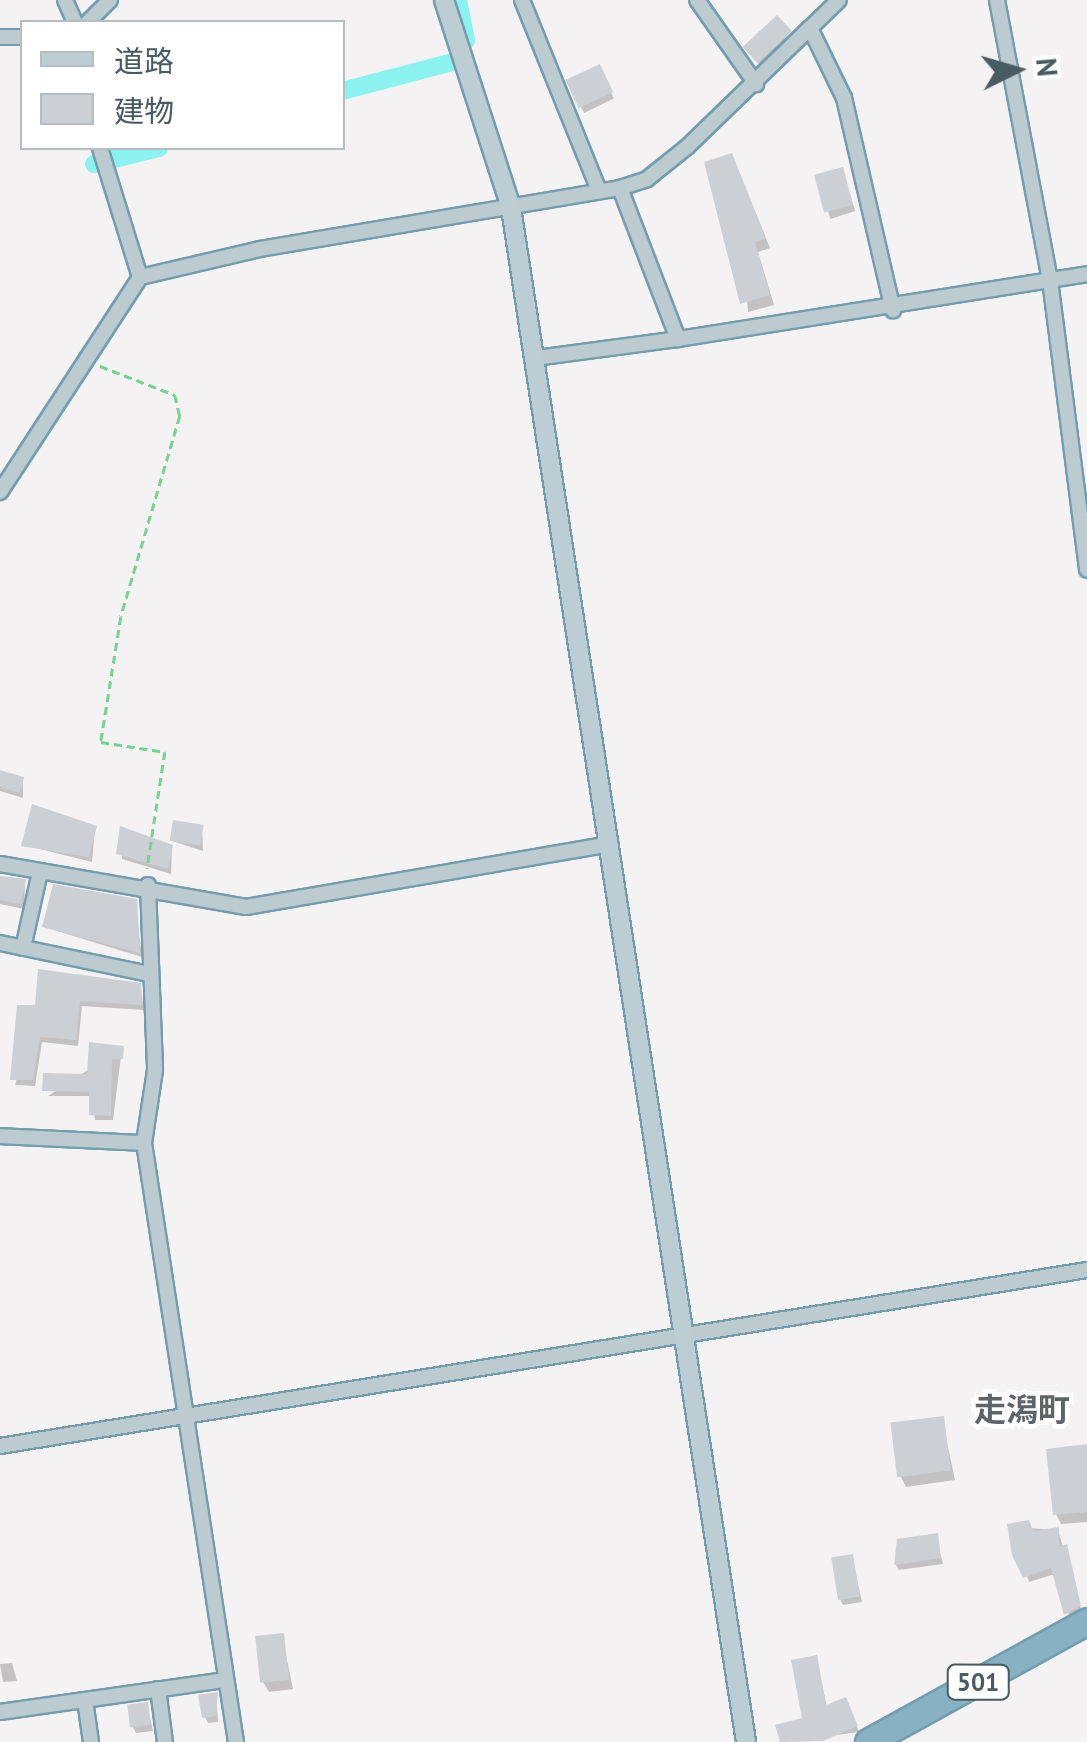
<!DOCTYPE html>
<meta charset="utf-8">
<style>
body{margin:0}
#map{position:relative;width:1087px;height:1742px;overflow:hidden;background:#f4f2f3;font-family:"PT Sans","Noto Sans JP",sans-serif}
div>[style]{position:absolute}
[style*='--x']{left:calc(var(--x)*1px);top:calc(var(--y)*1px);width:calc(var(--w)*1px);rotate:calc(var(--a)*1deg)}
.shadow>*{inset:0;background:#0003;transform-origin:0 0}
.canal>*{height:18px;margin:-9px;padding:0 9px;transform-origin:9px;border-radius:9px;background:#8bf2f0}
.building>*{inset:0;background:#ccd0d5;transform-origin:0 0}
.path>*{height:2.5px;margin-top:-1.25px;transform-origin:0;background:repeating-linear-gradient(90deg,#75d390 0 8px,transparent 0 13px)}
.roads{filter:drop-shadow(2px 0 #739daf) drop-shadow(-2px 0 #739daf) drop-shadow(0 2px #739daf) drop-shadow(0 -2px #739daf)}
.street>*{height:14px;margin:-7px;padding:0 7px;transform-origin:7px;border-radius:7px;background:#bccbcf}
.secondary>*{height:18px;margin:-9px;padding:0 9px;transform-origin:9px;border-radius:9px;background:#bdcdd4}
.highway>*{height:25px;margin:-12.5px;padding:0 12.5px;transform-origin:12.5px;border-radius:12.5px;background:#88b2c3}
span{translate:-50% -50%;white-space:nowrap;text-align:center;line-height:1.15;-webkit-text-stroke:9px #fff;paint-order:stroke}
.shield-label span{padding:2px 8px;background:#fff;border:2px solid;border-radius:8px;-webkit-text-stroke-width:0}
.shield-label{font-size:25px;color:#485b61;font-weight:700}
.quarter-label{font-size:32px;color:#5e6468;font-weight:700}
.legend{position:absolute;left:20px;top:20px;width:325px;height:130px;box-sizing:border-box;background:#fff;border:2px solid #b6bdc0;margin:0;padding:12px 18px;list-style:none;font-size:30px;color:#485b61}
.legend li{display:flex;align-items:center;gap:20px;height:50px}
.legend b{width:50px;border:2px solid #b6bdc0}
.north{position:absolute;left:967px;top:20px;width:100px;height:100px;-webkit-text-stroke:8px #fff;paint-order:stroke;rotate:85deg;font-size:28px;font-weight:700;line-height:40px;text-align:center;color:#485b61}
.north::after{content:'';display:block;margin:auto;width:35px;height:45px;background:#485b61;clip-path:polygon(50% 0,100% 100%,50% 72%,0 100%)}
</style>
<div id="map">
<div class="shadow">
<div style="clip-path:polygon(790px 32px,762px 68px,750px 54px)"></div>
<div style="left:599px;top:68px;width:34px;height:33px;rotate:64deg"></div>
<div style="clip-path:polygon(736px 166px,770px 248px,758px 252px,774px 305px,748px 312px)"></div>
<div style="left:842px;top:170px;width:43px;height:26px;rotate:72deg"></div>
<div style="clip-path:polygon(0 773px,23px 779px,23px 798px,0 791px)"></div>
<div style="clip-path:polygon(95px 828px,92px 862px,24px 845px)"></div>
<div style="clip-path:polygon(202px 828px,203px 851px,172px 841px)"></div>
<div style="clip-path:polygon(122px 829px,172px 847px,171px 874px,122px 859px)"></div>
<div style="clip-path:polygon(0 877px,25px 882px,24px 909px,0 904px)"></div>
<div style="clip-path:polygon(135px 901px,142px 957px,44px 927px)"></div>
<div style="clip-path:polygon(140px 985px,144px 1010px,82px 1006px,78px 1046px,42px 1042px,35px 1086px,15px 1085px,38px 1008px)"></div>
<div style="clip-path:polygon(122px 1048px,113px 1120px,95px 1120px,92px 1096px,48px 1096px)"></div>
<div style="clip-path:polygon(942px 1419px,955px 1480px,906px 1487px,901px 1477px)"></div>
<div style="clip-path:polygon(1087px 1446px,1087px 1522px,1061px 1524px,1056px 1514px)"></div>
<div style="clip-path:polygon(1011px 1527px,1058px 1530px,1082px 1613px,1070px 1619px,1055px 1574px,1029px 1582px)"></div>
<div style="clip-path:polygon(936px 1536px,943px 1564px,899px 1570px,896px 1565px)"></div>
<div style="clip-path:polygon(852px 1557px,862px 1602px,843px 1605px,840px 1599px)"></div>
<div style="clip-path:polygon(282px 1636px,293px 1689px,269px 1692px,263px 1682px)"></div>
<div style="clip-path:polygon(816px 1658px,827px 1707px,849px 1706px,859px 1732px,783px 1742px,778px 1727px,805px 1720px)"></div>
<div style="clip-path:polygon(12px 1663px,17px 1681px,3px 1682px,0 1664px)"></div>
<div style="clip-path:polygon(216px 1695px,218px 1722px,208px 1723px,205px 1717px)"></div>
<div style="clip-path:polygon(147px 1704px,153px 1731px,136px 1733px,133px 1727px)"></div>
</div>
<div class="canal">
<div style="--x:458;--y:0;--w:41;--a:78.7"></div>
<div style="--x:342;--y:91;--w:111;--a:-14.7"></div>
<div style="--x:94;--y:164;--w:67;--a:-13.8"></div>
</div>
<div class="building">
<div style="left:777px;top:15px;width:22px;height:47px;rotate:47deg"></div>
<div style="left:600px;top:64px;width:31px;height:38px;rotate:65deg"></div>
<div style="clip-path:polygon(732px 153px,766px 238px,755px 242px,770px 295px,740px 304px,704px 162px)"></div>
<div style="left:843px;top:167px;width:39px;height:30px;rotate:75deg"></div>
<div style="clip-path:polygon(0 770px,24px 777px,20px 793px,0 787px)"></div>
<div style="clip-path:polygon(32px 804px,97px 826px,89px 857px,21px 846px)"></div>
<div style="left:173px;top:820px;width:31px;height:21px;rotate:9deg"></div>
<div style="clip-path:polygon(120px 826px,173px 845px,168px 869px,116px 854px)"></div>
<div style="clip-path:polygon(0 876px,26px 879px,21px 904px,0 900px)"></div>
<div style="clip-path:polygon(53px 884px,137px 899px,140px 953px,42px 927px)"></div>
<div style="clip-path:polygon(38px 969px,141px 983px,142px 1005px,80px 1001px,76px 1040px,40px 1037px,33px 1080px,10px 1080px,17px 1005px,35px 1005px)"></div>
<div style="clip-path:polygon(89px 1042px,124px 1046px,123px 1059px,112px 1059px,111px 1116px,89px 1115px,89px 1092px,42px 1091px,43px 1073px,87px 1074px)"></div>
<div style="left:944px;top:1416px;width:55px;height:54px;rotate:83deg"></div>
<div style="clip-path:polygon(1087px 1444px,1087px 1512px,1053px 1515px,1046px 1449px)"></div>
<div style="clip-path:polygon(1029px 1520px,1033px 1531px,1059px 1527px,1059px 1547px,1067px 1544px,1081px 1606px,1064px 1615px,1051px 1568px,1023px 1578px,1012px 1555px,1007px 1524px)"></div>
<div style="clip-path:polygon(938px 1533px,941px 1558px,894px 1565px,897px 1539px)"></div>
<div style="left:853px;top:1554px;width:43px;height:22px;rotate:81deg"></div>
<div style="left:284px;top:1633px;width:47px;height:29px;rotate:84deg"></div>
<div style="clip-path:polygon(817px 1655px,826px 1705px,846px 1697px,858px 1726px,823px 1741px,780px 1742px,775px 1725px,802px 1718px,791px 1660px)"></div>
<div style="clip-path:polygon(218px 1692px,216px 1716px,202px 1718px,198px 1695px)"></div>
<div style="left:148px;top:1702px;width:23px;height:21px;rotate:83deg"></div>
</div>
<div class="path">
<div style="--x:100;--y:366;--w:80;--a:21.1"></div>
<div style="--x:175;--y:395;--w:22;--a:77"></div>
<div style="--x:180;--y:416;--w:209;--a:106.4"></div>
<div style="--x:121;--y:617;--w:127;--a:99.1"></div>
<div style="--x:101;--y:742;--w:65;--a:8.9"></div>
<div style="--x:165;--y:752;--w:118;--a:98.7"></div>
</div>
<div class="roads">
<div class="street">
<div style="--x:65;--y:0;--w:24;--a:66"></div>
<div style="--x:522;--y:0;--w:206;--a:68"></div>
<div style="--x:697;--y:0;--w:103;--a:54.9"></div>
<div style="--x:997;--y:0;--w:285;--a:79.3"></div>
<div style="--x:1050;--y:280;--w:292;--a:82.7"></div>
<div style="--x:88;--y:22;--w:31;--a:-45"></div>
<div style="--x:810;--y:28;--w:40;--a:-44"></div>
<div style="--x:0;--y:37;--w:22;--a:0"></div>
<div style="--x:100;--y:148;--w:135;--a:72.8"></div>
<div style="--x:620;--y:188;--w:28;--a:-18"></div>
<div style="--x:647;--y:179;--w:51;--a:-38.7"></div>
<div style="--x:687;--y:147;--w:171;--a:-44.1"></div>
<div style="--x:810;--y:28;--w:78;--a:64.1"></div>
<div style="--x:844;--y:98;--w:218;--a:77"></div>
<div style="--x:536;--y:358;--w:143;--a:-7.6"></div>
<div style="--x:0;--y:492;--w:257;--a:-56.9"></div>
<div style="--x:140;--y:277;--w:123;--a:-13.1"></div>
<div style="--x:260;--y:249;--w:365;--a:-9.6"></div>
<div style="--x:620;--y:188;--w:162;--a:69"></div>
<div style="--x:678;--y:339;--w:414;--a:-9"></div>
<div style="--x:0;--y:864;--w:250;--a:9.9"></div>
<div style="--x:246;--y:907;--w:370;--a:-9.8"></div>
<div style="--x:148;--y:885;--w:185;--a:87.8"></div>
<div style="--x:155;--y:1070;--w:74;--a:98.6"></div>
<div style="--x:144;--y:1143;--w:606;--a:81.27"></div>
<div style="--x:0;--y:943;--w:153;--a:11.7"></div>
<div style="--x:23;--y:948;--w:78;--a:-77.4"></div>
<div style="--x:0;--y:1136;--w:144;--a:2.8"></div>
<div style="--x:0;--y:1446;--w:1101;--a:-9.2"></div>
<div style="--x:158;--y:1689;--w:53;--a:82.5"></div>
<div style="--x:85;--y:1700;--w:42;--a:81.9"></div>
<div style="--x:0;--y:1712;--w:228;--a:-8.1"></div>
</div>
<div class="secondary">
<div style="--x:444;--y:0;--w:219;--a:72.1"></div>
<div style="--x:511;--y:208;--w:1552;--a:81.29"></div>
</div>
<div class="highway">
<div style="--x:868;--y:1742;--w:250;--a:-28.9"></div>
</div>
</div>
<div class="shield-label">
<span style="left:978px;top:1682px">501</span>
</div>
<div class="quarter-label">
<span style="left:1022px;top:1409px">走潟町</span>
</div>
<ul class="legend">
<li><b style="height:12px;background:#bdcdd4"></b>道路</li>
<li><b style="height:28px;background:#ccd0d5"></b>建物</li>
</ul>
<div class="north">N</div>
</div>
